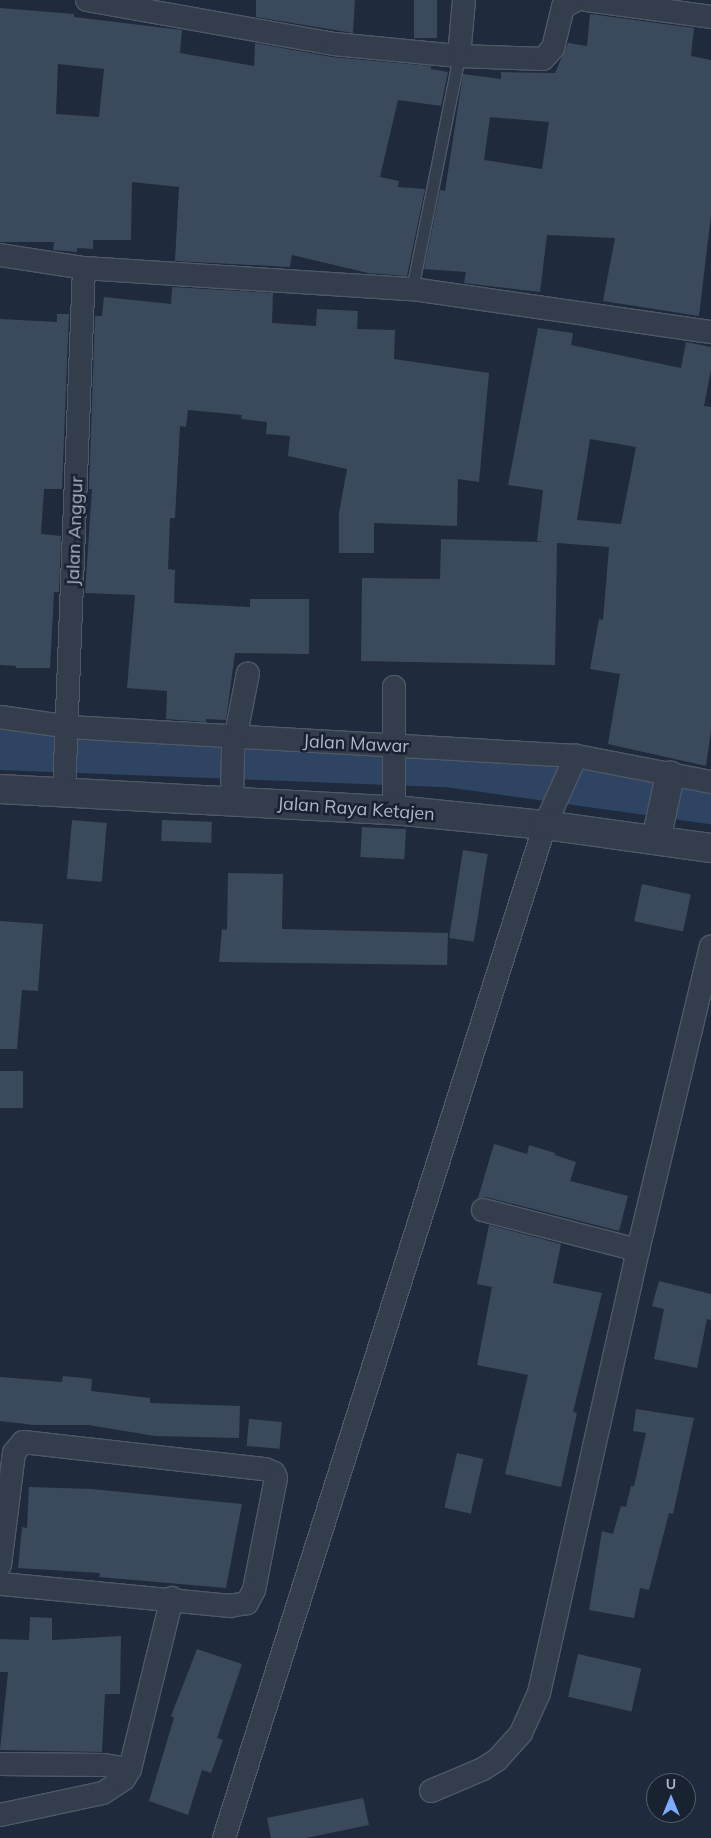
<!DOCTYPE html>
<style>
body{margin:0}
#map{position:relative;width:711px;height:1838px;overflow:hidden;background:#1f2b3c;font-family:Mulish,sans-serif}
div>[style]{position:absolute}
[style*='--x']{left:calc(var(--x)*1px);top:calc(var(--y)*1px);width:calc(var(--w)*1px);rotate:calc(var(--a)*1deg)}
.river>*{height:51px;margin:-25.5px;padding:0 25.5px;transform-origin:25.5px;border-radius:25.5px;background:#2f4363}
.building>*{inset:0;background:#3b495c;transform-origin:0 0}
.roads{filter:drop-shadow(1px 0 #4e5867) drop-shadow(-1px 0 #4e5867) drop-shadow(0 1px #4e5867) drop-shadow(0 -1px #4e5867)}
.service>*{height:11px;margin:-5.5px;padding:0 5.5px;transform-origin:5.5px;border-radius:5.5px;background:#333d4c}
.minor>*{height:22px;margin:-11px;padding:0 11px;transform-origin:11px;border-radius:11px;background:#333d4c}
.tertiary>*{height:28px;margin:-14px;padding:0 14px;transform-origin:14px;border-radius:14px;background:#333d4c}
span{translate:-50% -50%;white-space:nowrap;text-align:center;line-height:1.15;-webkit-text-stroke:5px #192231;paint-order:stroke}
.street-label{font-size:18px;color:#aeb8c8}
.north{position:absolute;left:646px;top:1773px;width:50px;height:50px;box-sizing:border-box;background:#192231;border:1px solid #555e6d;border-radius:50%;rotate:0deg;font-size:14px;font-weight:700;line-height:20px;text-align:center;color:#aeb8c8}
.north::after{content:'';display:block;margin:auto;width:18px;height:22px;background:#7cabff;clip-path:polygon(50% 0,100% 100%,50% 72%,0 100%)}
</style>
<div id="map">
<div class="river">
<div style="--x:0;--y:744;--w:447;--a:2.2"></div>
<div style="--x:447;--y:761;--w:267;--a:8"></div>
</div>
<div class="building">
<div style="clip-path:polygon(256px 0,355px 0,353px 33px,256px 17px)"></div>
<div style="left:414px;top:0;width:23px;height:38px"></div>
<div style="clip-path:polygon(evenodd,0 8px,74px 14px,74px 17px,182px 30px,180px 53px,254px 66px,255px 43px,332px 57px,431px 66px,431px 69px,448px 72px,441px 106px,398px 100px,380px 177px,399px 181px,398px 187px,425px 189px,407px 276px,368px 273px,292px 255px,290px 267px,175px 261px,179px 187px,132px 182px,131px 240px,93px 240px,93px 249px,77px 248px,77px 252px,53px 250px,54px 242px,0 242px,0 8px,58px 64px,104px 69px,99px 117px,56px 114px,58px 64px)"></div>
<div style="clip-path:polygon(evenodd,590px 14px,694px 28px,691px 56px,711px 60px,711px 215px,699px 316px,603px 301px,615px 238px,547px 235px,540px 292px,464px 283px,466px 272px,424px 269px,440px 190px,445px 191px,463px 74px,501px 79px,501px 72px,555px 73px,568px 43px,587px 46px,590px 14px,490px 117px,549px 122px,542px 169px,484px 160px,490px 117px)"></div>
<div style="clip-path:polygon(172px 287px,273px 293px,272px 323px,316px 326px,317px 309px,358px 311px,357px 329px,395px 330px,394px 359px,489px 373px,479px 482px,458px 479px,457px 526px,374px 523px,374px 553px,339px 553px,339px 513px,347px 469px,288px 456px,290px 436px,266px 434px,267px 422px,241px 419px,242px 415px,188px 410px,186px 427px,180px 426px,175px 518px,170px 518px,168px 569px,175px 570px,174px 603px,250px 607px,250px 599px,309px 599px,309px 654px,235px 653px,226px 720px,206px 719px,206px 722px,166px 719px,167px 691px,127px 688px,135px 595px,85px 593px,92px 489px,89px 489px,95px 316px,102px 316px,104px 297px,171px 304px)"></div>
<div style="clip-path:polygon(57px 314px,69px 314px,62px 489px,44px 489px,41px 534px,61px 536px,59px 592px,54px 592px,50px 668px,16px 668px,16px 666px,0 665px,0 319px,57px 322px)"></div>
<div style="clip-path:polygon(evenodd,538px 328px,573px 333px,571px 345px,681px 368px,686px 342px,711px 347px,711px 370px,704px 406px,711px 407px,711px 730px,706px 766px,608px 744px,620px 674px,590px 669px,599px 619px,603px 620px,609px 547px,557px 543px,555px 665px,361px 661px,362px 578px,440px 579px,441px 539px,544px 542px,537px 541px,543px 490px,508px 485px,538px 328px,590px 439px,636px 447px,621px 524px,577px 520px,590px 439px)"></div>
<div style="left:72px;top:820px;width:35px;height:59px;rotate:5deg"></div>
<div style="left:162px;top:820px;width:50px;height:21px;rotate:2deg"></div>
<div style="left:362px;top:827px;width:44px;height:30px;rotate:3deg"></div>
<div style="left:463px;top:850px;width:25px;height:89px;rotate:9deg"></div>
<div style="clip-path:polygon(228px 873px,283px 874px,282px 929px,448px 933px,447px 965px,219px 962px,222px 929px,227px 930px)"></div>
<div style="left:642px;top:884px;width:50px;height:38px;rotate:12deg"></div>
<div style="clip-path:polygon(0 921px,43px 924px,38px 991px,22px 990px,17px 1049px,0 1049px)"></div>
<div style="left:0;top:1071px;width:23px;height:37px"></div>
<div style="clip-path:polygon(494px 1144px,527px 1154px,529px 1145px,555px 1153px,555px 1155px,576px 1162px,570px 1181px,628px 1196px,619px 1231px,486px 1197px,478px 1198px)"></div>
<div style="clip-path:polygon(489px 1225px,561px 1244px,553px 1283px,602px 1293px,573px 1412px,577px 1413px,561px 1487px,505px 1474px,528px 1375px,477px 1365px,492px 1287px,477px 1284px)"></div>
<div style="clip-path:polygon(659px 1281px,711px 1294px,711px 1320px,707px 1319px,697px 1368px,654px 1359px,664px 1309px,652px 1306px)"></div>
<div style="clip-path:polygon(63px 1376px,92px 1379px,91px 1391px,150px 1398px,150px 1403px,240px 1406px,239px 1438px,155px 1436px,88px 1425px,34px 1425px,0 1421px,0 1377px,62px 1382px)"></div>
<div style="clip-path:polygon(636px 1409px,694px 1418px,673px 1514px,669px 1513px,649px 1590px,640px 1588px,634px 1618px,589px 1610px,602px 1531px,613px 1534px,621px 1506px,626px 1507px,631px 1486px,634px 1486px,646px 1433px,633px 1431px)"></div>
<div style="left:249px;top:1419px;width:33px;height:27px;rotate:5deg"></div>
<div style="left:457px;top:1453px;width:27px;height:56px;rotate:13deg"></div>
<div style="clip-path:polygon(29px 1487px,92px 1489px,242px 1504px,226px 1588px,99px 1577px,100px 1573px,18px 1568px,22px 1527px,27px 1528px)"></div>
<div style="clip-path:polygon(30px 1617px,52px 1618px,52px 1640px,121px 1636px,120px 1694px,105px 1694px,102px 1752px,0 1750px,8px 1672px,0 1672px,0 1639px,29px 1640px)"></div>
<div style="clip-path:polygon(197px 1649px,242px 1664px,217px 1738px,223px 1740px,211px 1773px,202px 1770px,188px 1815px,149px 1801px,174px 1718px,171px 1716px)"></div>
<div style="left:578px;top:1654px;width:65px;height:44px;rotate:13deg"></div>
<div style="clip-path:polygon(363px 1798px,369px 1825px,306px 1838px,271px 1838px,267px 1818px)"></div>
</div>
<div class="roads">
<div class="service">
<div style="--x:412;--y:289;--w:238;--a:-78.6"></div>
</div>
<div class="minor">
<div style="--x:87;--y:0;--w:251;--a:10.1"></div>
<div style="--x:334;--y:44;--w:126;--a:5.5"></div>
<div style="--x:459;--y:56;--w:84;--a:2"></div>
<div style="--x:543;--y:59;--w:15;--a:-48"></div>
<div style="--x:553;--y:48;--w:42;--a:-76.3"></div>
<div style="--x:563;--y:7;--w:15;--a:-28"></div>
<div style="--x:587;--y:0;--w:125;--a:7.8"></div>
<div style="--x:459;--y:56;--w:56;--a:-84.9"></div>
<div style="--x:0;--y:255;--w:85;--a:8.8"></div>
<div style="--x:84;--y:268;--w:329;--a:3.7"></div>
<div style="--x:412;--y:289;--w:302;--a:8.2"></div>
<div style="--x:394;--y:687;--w:123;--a:90"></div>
<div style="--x:0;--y:717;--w:70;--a:8.2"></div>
<div style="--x:69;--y:727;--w:508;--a:3.27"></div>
<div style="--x:576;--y:756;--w:137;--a:10.9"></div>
<div style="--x:64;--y:793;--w:525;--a:-87.82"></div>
<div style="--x:232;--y:802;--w:52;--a:-88.9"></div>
<div style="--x:233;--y:750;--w:78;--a:-79"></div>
<div style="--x:483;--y:1210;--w:160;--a:14.5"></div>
<div style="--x:0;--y:1565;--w:113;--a:-82.9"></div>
<div style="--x:14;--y:1453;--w:14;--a:-51"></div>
<div style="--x:23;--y:1442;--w:244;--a:6.4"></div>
<div style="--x:265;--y:1469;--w:10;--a:24"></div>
<div style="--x:274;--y:1473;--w:5;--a:68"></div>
<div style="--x:276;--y:1478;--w:114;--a:101.1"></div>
<div style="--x:254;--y:1590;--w:15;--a:118"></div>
<div style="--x:247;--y:1603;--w:17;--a:170"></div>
<div style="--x:230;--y:1606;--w:231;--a:-174.5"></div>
<div style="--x:0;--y:1764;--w:104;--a:0.6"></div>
<div style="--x:104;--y:1765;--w:26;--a:9"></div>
<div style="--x:431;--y:1791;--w:56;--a:-22.9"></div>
<div style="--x:483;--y:1769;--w:17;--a:-33"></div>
<div style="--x:497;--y:1760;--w:36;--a:-48"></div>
<div style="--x:521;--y:1733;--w:44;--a:-65.8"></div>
<div style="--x:539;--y:1693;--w:454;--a:-77.4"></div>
<div style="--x:638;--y:1250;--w:312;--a:-76.5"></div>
<div style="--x:0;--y:1815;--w:105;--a:-12.1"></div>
<div style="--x:103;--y:1793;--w:25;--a:-34"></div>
<div style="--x:124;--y:1779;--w:12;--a:-59"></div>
<div style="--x:130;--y:1769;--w:176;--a:-76.2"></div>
<div style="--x:224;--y:1838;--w:1063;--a:-72.42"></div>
<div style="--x:545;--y:825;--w:76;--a:-65.8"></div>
</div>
<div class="tertiary">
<div style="--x:0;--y:789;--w:395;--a:3.1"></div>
<div style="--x:394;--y:810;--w:152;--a:5.7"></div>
<div style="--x:545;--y:825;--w:168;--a:7.9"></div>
<div style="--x:656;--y:840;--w:66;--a:-77.8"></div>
</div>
</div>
<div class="street-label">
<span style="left:75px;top:531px;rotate:-88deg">Jalan Anggur</span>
<span style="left:356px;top:744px;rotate:3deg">Jalan Mawar</span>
<span style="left:356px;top:809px;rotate:4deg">Jalan Raya Ketajen</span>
</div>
<div class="north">U</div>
</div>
